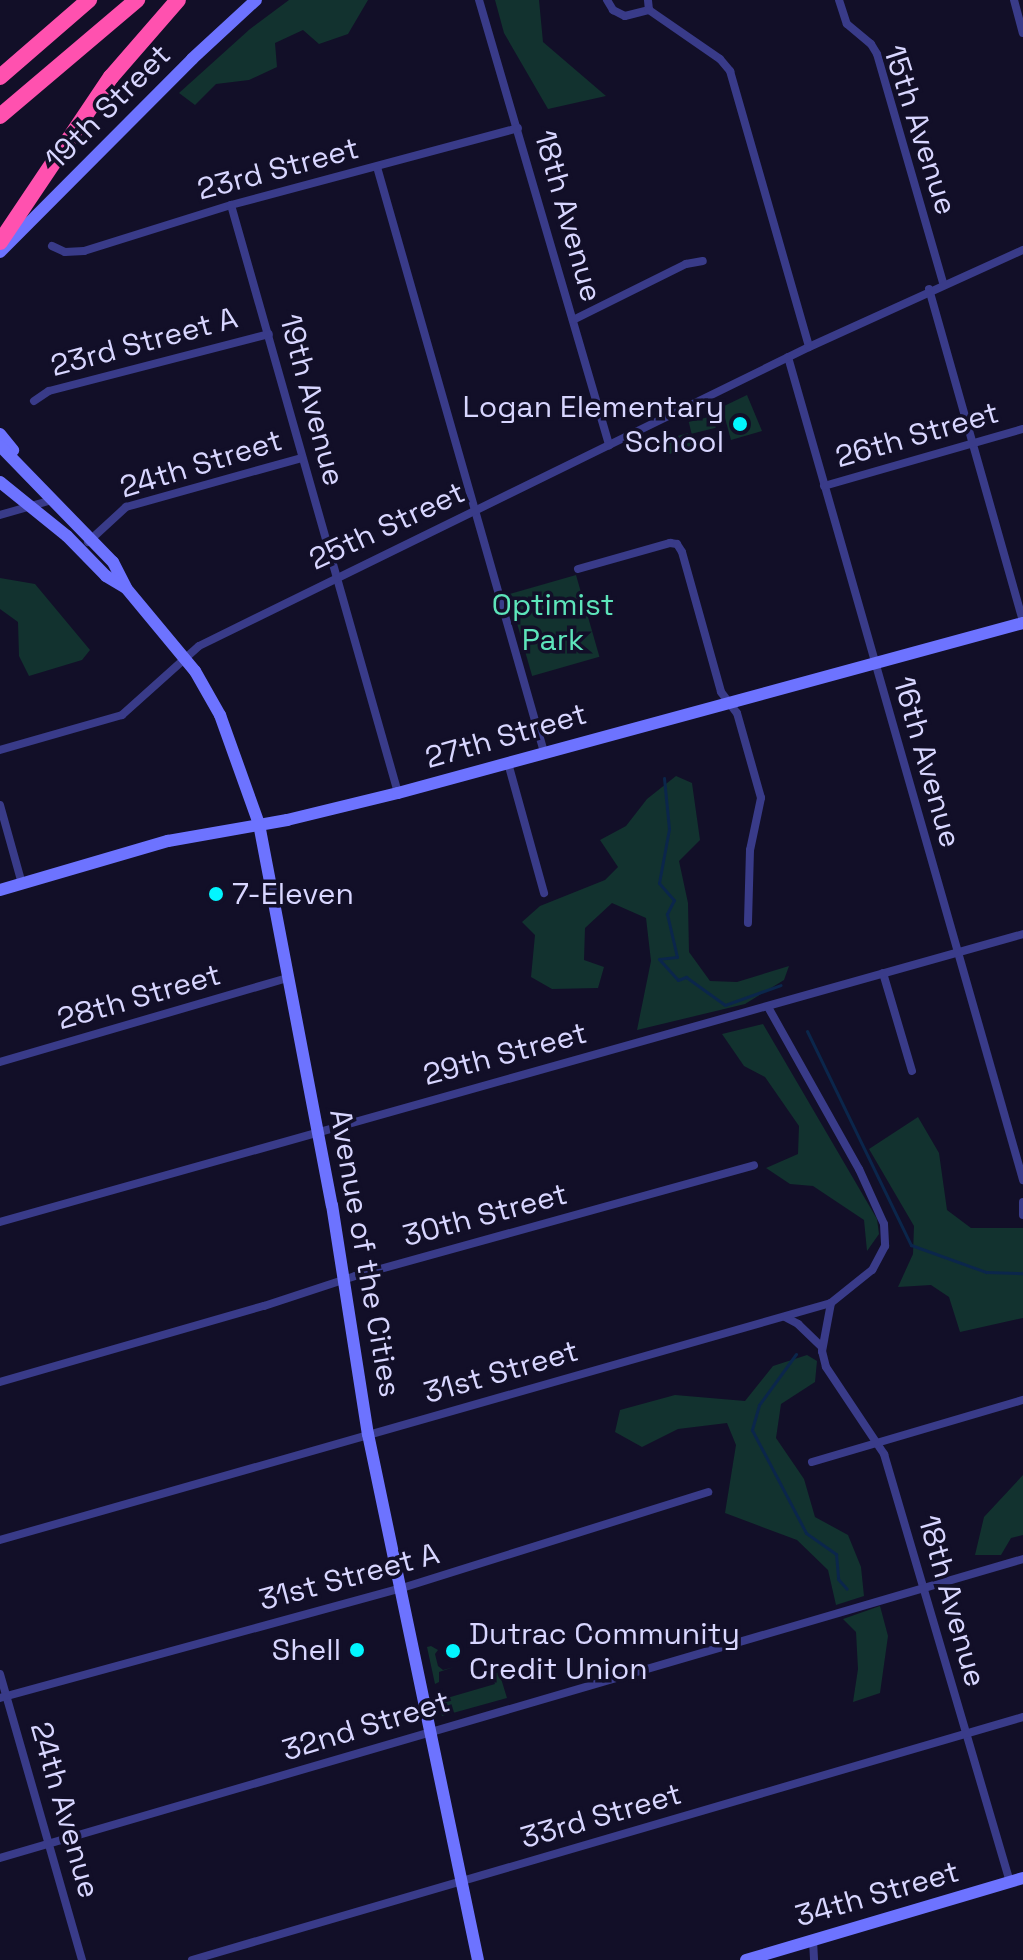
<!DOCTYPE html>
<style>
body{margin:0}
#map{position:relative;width:1023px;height:1960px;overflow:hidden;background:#120f28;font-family:"Space Grotesk",sans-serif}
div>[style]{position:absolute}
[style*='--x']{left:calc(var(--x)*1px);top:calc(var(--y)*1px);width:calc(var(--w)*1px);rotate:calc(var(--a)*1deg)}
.green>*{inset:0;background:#12322f;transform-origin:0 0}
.stream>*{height:3px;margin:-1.5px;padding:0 1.5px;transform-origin:1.5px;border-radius:1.5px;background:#0b264b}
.street>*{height:8px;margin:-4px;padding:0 4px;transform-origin:4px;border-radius:4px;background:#393b89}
.secondary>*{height:12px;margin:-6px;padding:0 6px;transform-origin:6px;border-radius:6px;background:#6d73ff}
.highway>*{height:16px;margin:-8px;padding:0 8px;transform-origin:8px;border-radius:8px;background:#ff51af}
.dots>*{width:22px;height:22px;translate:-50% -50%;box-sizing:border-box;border:4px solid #120f28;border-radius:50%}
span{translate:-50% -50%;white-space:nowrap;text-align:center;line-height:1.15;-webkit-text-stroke:7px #120f28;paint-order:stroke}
.street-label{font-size:30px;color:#d8d6ff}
.poi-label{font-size:30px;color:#d8d6ff}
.right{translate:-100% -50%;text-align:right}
.left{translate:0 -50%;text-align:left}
.park-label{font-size:30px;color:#5de4ba}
</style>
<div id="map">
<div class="green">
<div style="clip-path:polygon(289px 0,368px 0,348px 34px,319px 44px,303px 30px,275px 43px,277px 67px,249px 80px,216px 84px,195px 105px,179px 93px,250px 29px)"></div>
<div style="clip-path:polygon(495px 0,539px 0,543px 42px,606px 96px,548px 109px,504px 33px)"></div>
<div style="clip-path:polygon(747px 395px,762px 431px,731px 440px,722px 407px)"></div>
<div style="left:713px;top:416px;width:12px;height:25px;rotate:76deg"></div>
<div style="left:688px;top:433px;width:15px;height:29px;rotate:74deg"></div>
<div style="left:576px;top:575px;width:85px;height:70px;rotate:74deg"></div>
<div style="clip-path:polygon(0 578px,35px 584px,90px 650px,82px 660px,29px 676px,19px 656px,18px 622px,0 609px)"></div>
<div style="clip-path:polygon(676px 776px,692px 783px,700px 840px,679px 861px,688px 903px,689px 952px,710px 981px,737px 982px,789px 966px,784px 980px,745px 1004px,637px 1030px,651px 961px,646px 918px,612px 903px,585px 928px,584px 960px,604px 967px,598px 988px,552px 989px,531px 977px,535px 935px,522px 922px,540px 906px,605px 880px,618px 867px,600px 840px,626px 826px,647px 799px)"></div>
<div style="clip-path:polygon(763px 1024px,877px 1219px,879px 1234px,867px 1251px,864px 1220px,813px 1186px,790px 1184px,766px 1168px,798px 1154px,799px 1126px,765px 1077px,744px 1066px,722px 1034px)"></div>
<div style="clip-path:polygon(918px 1117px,939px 1153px,947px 1210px,971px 1228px,1023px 1228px,1023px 1318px,960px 1332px,949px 1297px,931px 1285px,898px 1287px,913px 1254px,914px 1226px,869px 1149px)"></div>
<div style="clip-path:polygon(807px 1355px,817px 1361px,815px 1382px,781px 1404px,776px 1438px,804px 1479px,815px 1517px,848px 1535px,861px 1567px,864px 1596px,836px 1605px,828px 1570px,797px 1540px,725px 1513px,736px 1445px,727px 1423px,678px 1429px,642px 1447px,615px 1432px,620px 1410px,675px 1395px,745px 1401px,773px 1366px)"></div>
<div style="clip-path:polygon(1023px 1475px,1023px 1535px,1011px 1538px,1001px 1555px,975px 1555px,984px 1517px)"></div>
<div style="clip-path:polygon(880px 1606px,888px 1636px,880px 1693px,853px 1702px,858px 1669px,856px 1632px,843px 1619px)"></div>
<div style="clip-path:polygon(431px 1646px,438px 1650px,435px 1654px,438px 1666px,443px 1670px,454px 1667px,439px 1672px,439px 1682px,435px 1684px,427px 1647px)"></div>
<div style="clip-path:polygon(499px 1672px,507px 1698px,442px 1716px,436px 1692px,442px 1691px,447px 1698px,495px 1684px,491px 1675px)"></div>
</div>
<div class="stream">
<div style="--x:664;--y:778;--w:51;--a:84.4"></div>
<div style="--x:669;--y:829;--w:55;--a:100.5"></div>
<div style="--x:659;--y:883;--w:23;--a:49"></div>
<div style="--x:674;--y:900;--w:16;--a:117"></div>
<div style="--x:667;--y:914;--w:44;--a:76.9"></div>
<div style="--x:677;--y:957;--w:18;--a:174"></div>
<div style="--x:659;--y:959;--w:28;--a:48"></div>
<div style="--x:678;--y:980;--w:9;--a:-21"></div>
<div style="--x:686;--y:977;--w:48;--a:35.7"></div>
<div style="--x:725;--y:1005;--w:59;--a:-19.7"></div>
<div style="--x:807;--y:1031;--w:238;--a:64.1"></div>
<div style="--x:911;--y:1245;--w:80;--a:19.8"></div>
<div style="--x:986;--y:1272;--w:37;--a:2"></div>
<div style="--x:796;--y:1354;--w:63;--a:126"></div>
<div style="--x:759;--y:1405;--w:26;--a:106"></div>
<div style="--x:752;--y:1430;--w:116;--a:62.3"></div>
<div style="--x:806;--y:1533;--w:37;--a:35"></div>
<div style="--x:836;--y:1554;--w:25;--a:85"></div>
<div style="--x:838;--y:1579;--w:13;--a:48"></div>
</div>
<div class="street">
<div style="--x:479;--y:0;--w:464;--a:73.7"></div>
<div style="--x:607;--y:0;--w:12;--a:59"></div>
<div style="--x:613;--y:10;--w:13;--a:27"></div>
<div style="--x:625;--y:16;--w:25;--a:-14"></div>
<div style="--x:649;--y:10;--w:10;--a:-96"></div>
<div style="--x:839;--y:0;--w:25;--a:72"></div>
<div style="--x:847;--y:24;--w:31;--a:40"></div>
<div style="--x:871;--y:44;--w:12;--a:59"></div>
<div style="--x:877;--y:54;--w:238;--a:73.9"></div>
<div style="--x:1014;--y:0;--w:34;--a:75"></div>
<div style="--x:649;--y:10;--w:86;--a:34.6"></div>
<div style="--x:720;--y:59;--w:16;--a:50"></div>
<div style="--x:730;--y:71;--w:287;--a:74"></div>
<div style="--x:377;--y:167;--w:608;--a:74.07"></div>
<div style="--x:231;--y:205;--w:611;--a:74.14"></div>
<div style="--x:52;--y:246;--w:14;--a:25"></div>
<div style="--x:65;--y:252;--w:19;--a:-3"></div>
<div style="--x:84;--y:251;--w:154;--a:-17.4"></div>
<div style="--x:231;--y:205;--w:297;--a:-15"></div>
<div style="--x:929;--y:289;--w:345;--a:74.2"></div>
<div style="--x:573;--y:320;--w:126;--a:-26.4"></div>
<div style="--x:686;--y:264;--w:17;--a:-10"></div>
<div style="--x:788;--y:357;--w:856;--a:74.06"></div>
<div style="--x:34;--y:401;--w:18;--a:-34"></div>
<div style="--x:49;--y:391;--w:227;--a:-14.5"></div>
<div style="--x:824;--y:486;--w:207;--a:-16"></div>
<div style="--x:0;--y:515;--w:54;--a:-16.1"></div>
<div style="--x:88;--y:542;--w:52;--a:-42.6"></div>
<div style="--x:126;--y:507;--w:183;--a:-15.6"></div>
<div style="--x:578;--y:569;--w:96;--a:-15.8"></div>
<div style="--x:670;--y:543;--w:7;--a:8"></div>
<div style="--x:677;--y:544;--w:9;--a:58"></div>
<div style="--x:682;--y:552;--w:145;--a:74.4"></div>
<div style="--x:721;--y:692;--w:26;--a:53"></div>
<div style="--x:737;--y:713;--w:88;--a:74.2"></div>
<div style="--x:761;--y:798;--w:53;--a:101.9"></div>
<div style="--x:750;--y:850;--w:73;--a:91.6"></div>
<div style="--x:0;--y:750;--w:127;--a:-16"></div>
<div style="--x:122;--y:715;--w:103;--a:-41.9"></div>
<div style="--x:199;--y:646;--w:679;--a:-26.11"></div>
<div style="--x:809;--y:347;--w:235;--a:-24.4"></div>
<div style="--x:508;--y:763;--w:135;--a:74.5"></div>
<div style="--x:0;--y:805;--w:82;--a:74.4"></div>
<div style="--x:883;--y:973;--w:102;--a:73.5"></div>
<div style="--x:768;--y:1007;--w:186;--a:60.7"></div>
<div style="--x:859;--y:1169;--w:60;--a:65.6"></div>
<div style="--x:884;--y:1224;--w:22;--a:87"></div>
<div style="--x:885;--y:1246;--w:27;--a:118"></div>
<div style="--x:872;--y:1270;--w:53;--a:141.2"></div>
<div style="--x:831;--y:1303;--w:49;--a:100.6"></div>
<div style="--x:822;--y:1351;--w:16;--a:76"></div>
<div style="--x:826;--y:1367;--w:105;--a:56.3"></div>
<div style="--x:884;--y:1454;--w:446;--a:73.6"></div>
<div style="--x:0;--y:1062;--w:302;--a:-16.3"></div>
<div style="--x:1023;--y:1202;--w:13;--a:90"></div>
<div style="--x:0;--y:1222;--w:1063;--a:-15.72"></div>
<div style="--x:785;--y:1317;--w:15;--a:28"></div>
<div style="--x:798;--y:1324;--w:33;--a:44"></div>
<div style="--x:0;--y:1382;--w:275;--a:-16.1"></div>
<div style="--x:264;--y:1306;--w:96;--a:-18.2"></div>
<div style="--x:355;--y:1276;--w:414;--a:-15.5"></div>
<div style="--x:812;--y:1462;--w:220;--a:-16.4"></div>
<div style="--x:0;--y:1540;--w:864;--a:-15.92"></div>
<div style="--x:0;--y:1674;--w:298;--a:74"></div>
<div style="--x:0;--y:1698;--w:417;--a:-15.3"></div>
<div style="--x:402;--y:1588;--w:321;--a:-17.4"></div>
<div style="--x:0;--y:1858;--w:1066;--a:-16.29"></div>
<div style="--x:813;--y:1940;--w:20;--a:87"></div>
<div style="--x:192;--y:1960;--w:866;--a:-16.3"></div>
</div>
<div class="secondary">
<div style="--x:0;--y:252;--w:272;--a:-45.1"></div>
<div style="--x:192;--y:59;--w:87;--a:-42.7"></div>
<div style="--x:0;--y:434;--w:21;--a:51"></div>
<div style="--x:0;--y:446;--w:162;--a:45.8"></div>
<div style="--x:113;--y:562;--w:29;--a:63"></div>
<div style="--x:126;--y:588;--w:108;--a:50.3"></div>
<div style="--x:195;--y:671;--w:51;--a:60.4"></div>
<div style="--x:220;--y:715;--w:116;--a:70.3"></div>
<div style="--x:259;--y:824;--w:388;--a:79.2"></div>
<div style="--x:332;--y:1205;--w:232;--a:81.1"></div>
<div style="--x:368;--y:1434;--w:537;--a:78.19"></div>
<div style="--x:0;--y:482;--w:86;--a:38.9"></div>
<div style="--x:67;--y:536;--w:56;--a:45.7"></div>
<div style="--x:106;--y:576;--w:23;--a:31"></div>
<div style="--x:0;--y:890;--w:175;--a:-16.3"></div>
<div style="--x:168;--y:841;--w:121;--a:-10"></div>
<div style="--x:287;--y:820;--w:114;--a:-13.7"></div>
<div style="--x:398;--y:793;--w:648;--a:-15.22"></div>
<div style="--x:746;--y:1960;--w:289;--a:-16.5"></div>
</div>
<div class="highway">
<div style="--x:0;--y:77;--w:118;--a:-40.9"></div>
<div style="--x:0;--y:116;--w:180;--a:-40.3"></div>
<div style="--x:0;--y:242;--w:199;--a:-56.1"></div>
<div style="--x:111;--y:77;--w:102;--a:-49"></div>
</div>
<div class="dots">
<div style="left:740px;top:424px;background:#02f6ff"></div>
<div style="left:216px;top:894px;background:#02f6ff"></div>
<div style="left:357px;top:1650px;background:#02f6ff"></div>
<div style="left:453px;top:1651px;background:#02f6ff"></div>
</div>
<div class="street-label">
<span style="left:108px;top:107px;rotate:-45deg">19th Street</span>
<span style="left:920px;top:130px;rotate:72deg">15th Avenue</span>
<span style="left:278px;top:169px;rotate:-15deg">23rd Street</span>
<span style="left:568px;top:216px;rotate:74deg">18th Avenue</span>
<span style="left:144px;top:342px;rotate:-15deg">23rd Street A</span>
<span style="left:312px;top:400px;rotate:75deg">19th Avenue</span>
<span style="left:917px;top:435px;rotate:-16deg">26th Street</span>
<span style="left:201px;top:464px;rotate:-17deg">24th Street</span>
<span style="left:387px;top:526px;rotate:-25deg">25th Street</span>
<span style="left:506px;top:736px;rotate:-16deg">27th Street</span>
<span style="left:927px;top:762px;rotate:74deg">16th Avenue</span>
<span style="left:139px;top:997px;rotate:-16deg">28th Street</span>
<span style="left:505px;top:1054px;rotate:-15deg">29th Street</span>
<span style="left:485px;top:1215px;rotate:-15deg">30th Street</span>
<span style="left:365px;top:1253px;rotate:80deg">Avenue of the Cities</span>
<span style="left:501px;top:1372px;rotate:-16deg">31st Street</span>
<span style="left:349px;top:1577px;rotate:-15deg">31st Street A</span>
<span style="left:952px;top:1601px;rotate:74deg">18th Avenue</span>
<span style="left:366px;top:1726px;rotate:-17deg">32nd Street</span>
<span style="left:65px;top:1810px;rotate:74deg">24th Avenue</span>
<span style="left:601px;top:1816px;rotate:-16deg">33rd Street</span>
<span style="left:877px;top:1894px;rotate:-16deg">34th Street</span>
</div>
<div class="poi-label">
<span class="right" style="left:724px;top:424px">Logan Elementary<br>School</span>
<span class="left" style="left:232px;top:894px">7-Eleven</span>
<span class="left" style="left:469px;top:1651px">Dutrac Community<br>Credit Union</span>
<span class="right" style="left:341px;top:1650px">Shell</span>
</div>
<div class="park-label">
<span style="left:553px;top:622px">Optimist<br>Park</span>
</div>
</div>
